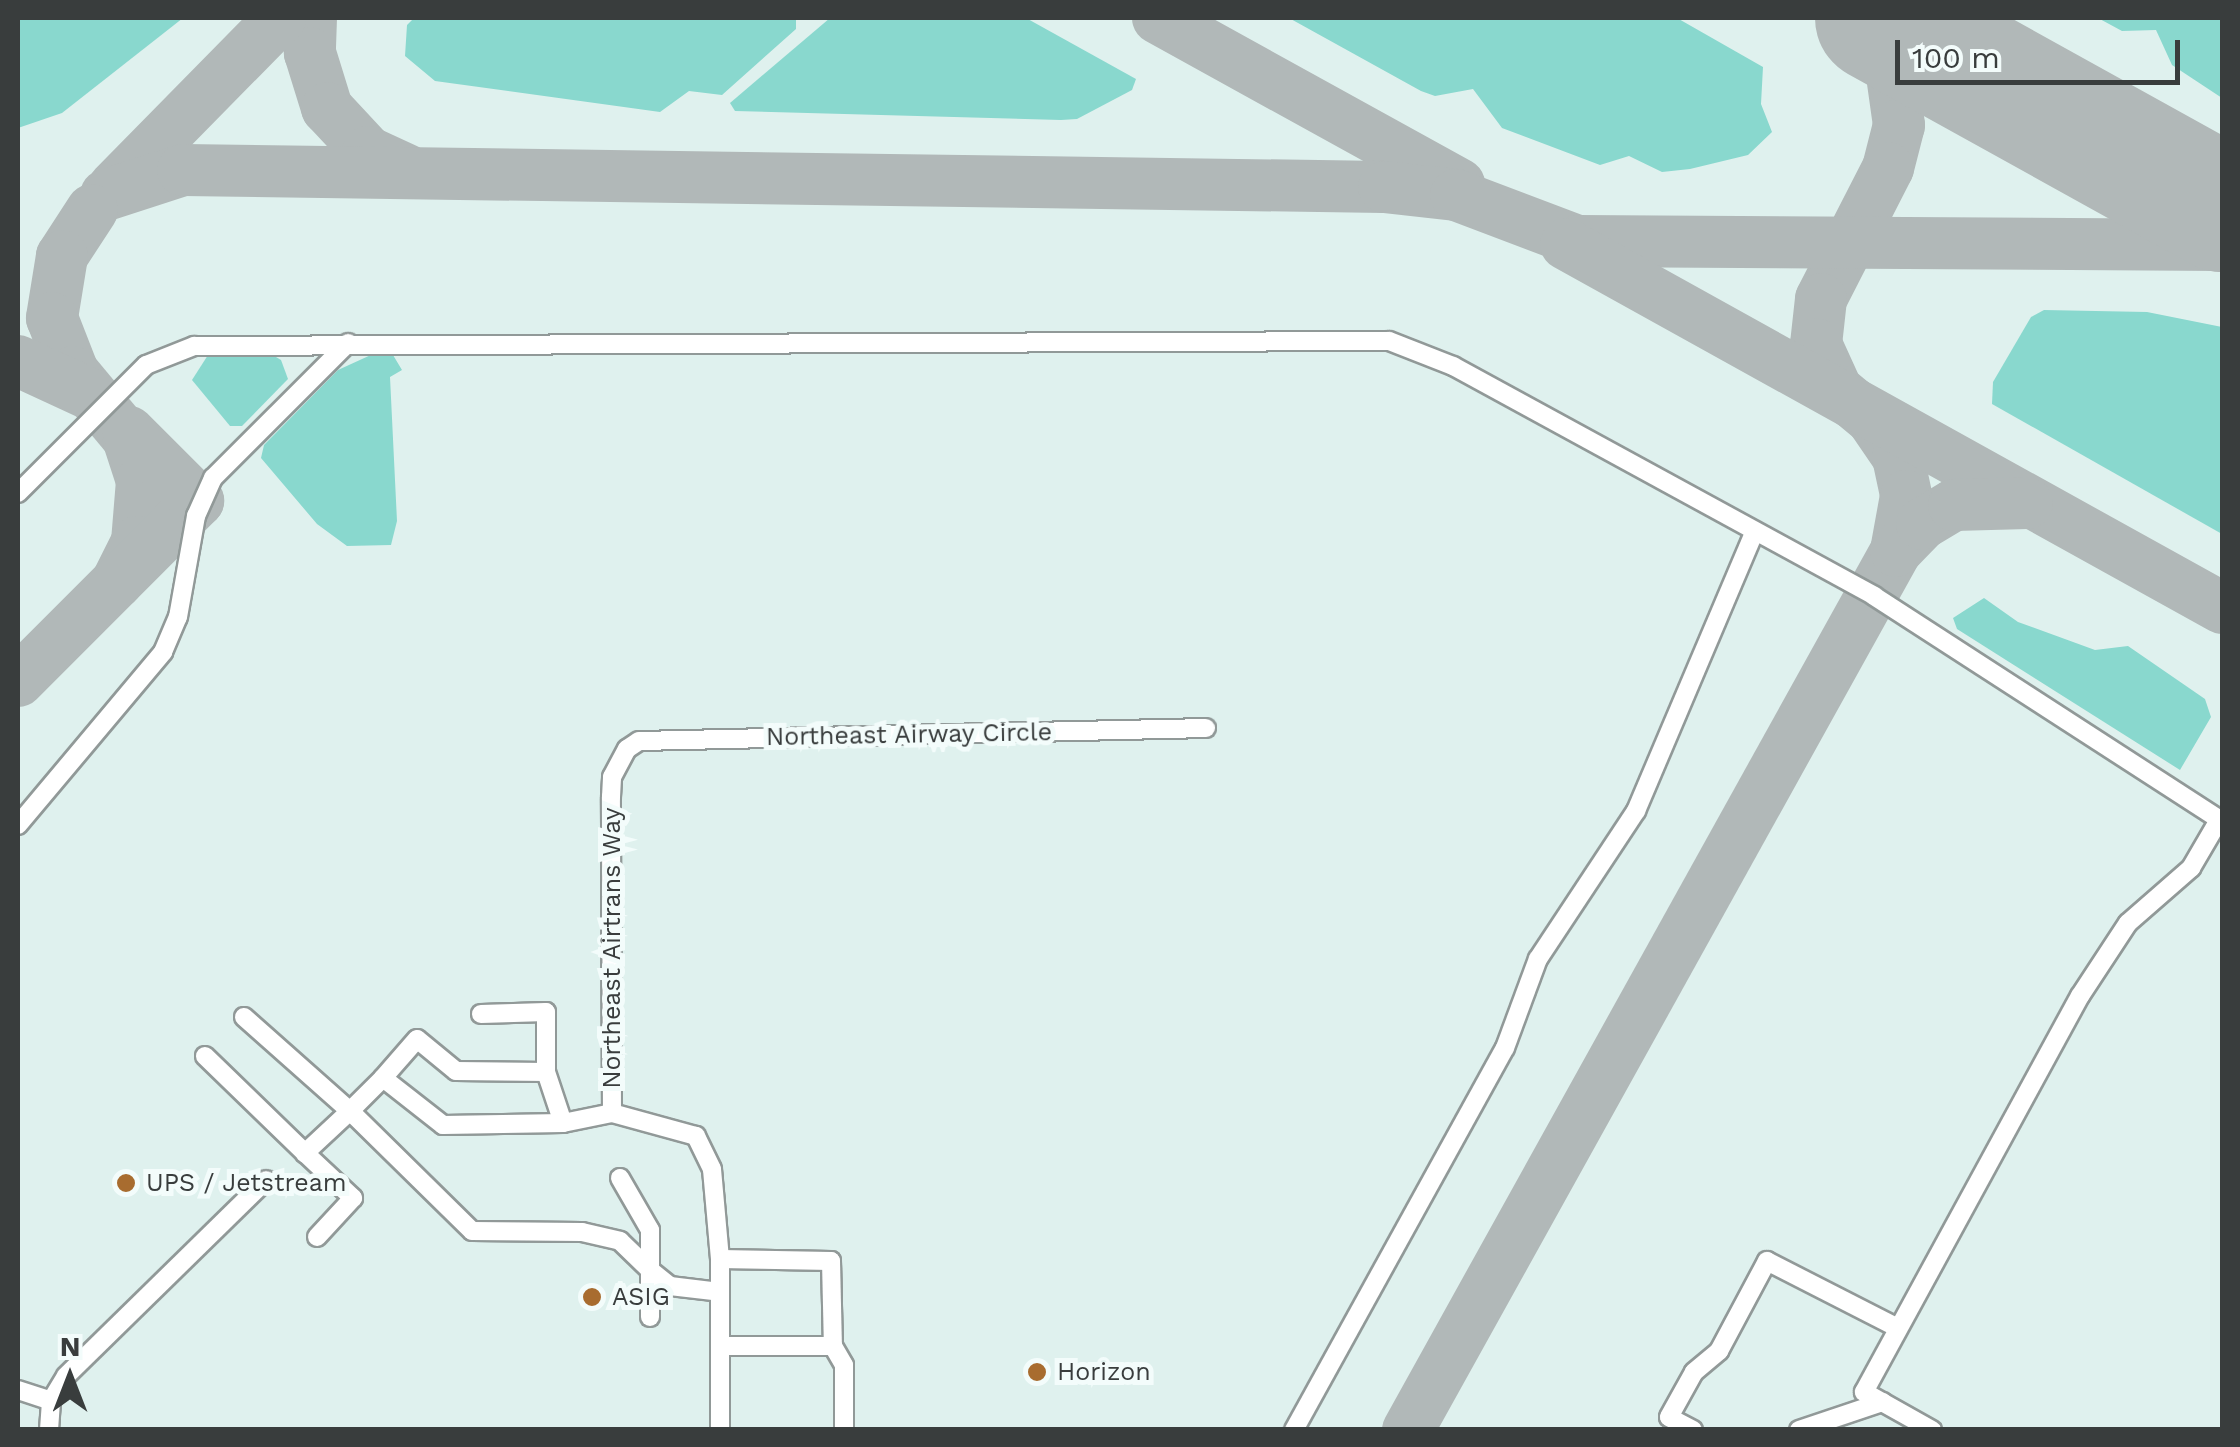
<!DOCTYPE html>
<style>
body{margin:0}
#map{position:relative;width:2240px;height:1447px;overflow:hidden;background:#f3fcfb;font-family:"Work Sans",sans-serif}
div>[style]{position:absolute}
[style*='--x']{left:calc(var(--x)*1px);top:calc(var(--y)*1px);width:calc(var(--w)*1px);rotate:calc(var(--a)*1deg)}
.built>*{inset:0;background:#dff1ee;transform-origin:0 0}
.green>*{inset:0;background:#89d8ce}
.taxiway>*{height:52px;margin:-26px;padding:0 26px;transform-origin:26px;border-radius:26px;background:#b1b8b8}
.runway>*{height:128px;margin:-64px;padding:0 64px;transform-origin:64px;border-radius:64px;background:#b1b8b8}
.roads{filter:drop-shadow(2px 0 #919998) drop-shadow(-2px 0 #919998) drop-shadow(0 2px #919998) drop-shadow(0 -2px #919998)}
.minor>*{height:18px;margin:-9px;padding:0 9px;transform-origin:9px;border-radius:9px;background:#fff}
.dots>*{width:28px;height:28px;translate:-50% -50%;box-sizing:border-box;border:5px solid #f3fcfb;border-radius:50%}
span{translate:-50% -50%;white-space:nowrap;text-align:center;line-height:1.15;-webkit-text-stroke:10px #f3fcfb;paint-order:stroke}
.street-label{font-size:25px;color:#393d3d}
.poi-label{font-size:25px;color:#393d3d}
.left{translate:0 -50%;text-align:left}
.frame{position:absolute;inset:0;border:20px solid #393d3d;pointer-events:none}
.north{position:absolute;left:20px;top:1327px;width:100px;height:100px;-webkit-text-stroke:8px #f3fcfb;paint-order:stroke;rotate:0deg;font-size:28px;font-weight:700;line-height:40px;text-align:center;color:#393d3d}
.north::after{content:'';display:block;margin:auto;width:35px;height:45px;background:#393d3d;clip-path:polygon(50% 0,100% 100%,50% 72%,0 100%)}
.scale{position:absolute;left:1895px;top:40px;width:285px;height:45px;box-sizing:border-box;border:5px solid #393d3d;border-top:0;padding-left:12px;font-size:30px;line-height:35px;white-space:nowrap;color:#393d3d;-webkit-text-stroke:8px #f3fcfb;paint-order:stroke}
</style>
<div id="map">
<div class="built">
<div style="left:18px;top:18px;width:2204px;height:1411px"></div>
</div>
<div class="green">
<div style="clip-path:polygon(18px 18px,183px 18px,62px 113px,18px 128px)"></div>
<div style="clip-path:polygon(414px 18px,796px 18px,796px 29px,722px 95px,689px 91px,660px 112px,435px 81px,405px 56px,407px 25px)"></div>
<div style="clip-path:polygon(830px 18px,1026px 18px,1136px 79px,1132px 90px,1077px 119px,1061px 120px,735px 111px,730px 103px)"></div>
<div style="clip-path:polygon(1289px 18px,1677px 18px,1763px 67px,1761px 104px,1772px 132px,1748px 155px,1690px 169px,1662px 172px,1629px 156px,1600px 165px,1502px 128px,1473px 89px,1435px 96px,1421px 91px)"></div>
<div style="clip-path:polygon(2098px 18px,2222px 18px,2222px 98px,2172px 65px,2156px 30px,2122px 31px)"></div>
<div style="clip-path:polygon(2044px 310px,2147px 312px,2222px 327px,2222px 534px,1992px 404px,1993px 382px,2031px 317px)"></div>
<div style="clip-path:polygon(271px 354px,281px 360px,288px 379px,242px 426px,230px 426px,192px 380px,208px 355px)"></div>
<div style="clip-path:polygon(373px 354px,393px 355px,402px 370px,390px 377px,397px 521px,391px 545px,347px 546px,317px 524px,261px 458px,264px 445px,338px 370px)"></div>
<div style="clip-path:polygon(1984px 598px,2018px 622px,2095px 650px,2128px 646px,2205px 699px,2211px 717px,2180px 770px,1957px 629px,1953px 618px)"></div>
</div>
<div class="taxiway">
<div style="--x:311;--y:18;--w:35;--a:92"></div>
<div style="--x:310;--y:53;--w:58;--a:72.8"></div>
<div style="--x:327;--y:108;--w:60;--a:47"></div>
<div style="--x:368;--y:152;--w:43;--a:24.8"></div>
<div style="--x:1158;--y:18;--w:344;--a:28.9"></div>
<div style="--x:1861;--y:18;--w:52;--a:56"></div>
<div style="--x:1890;--y:61;--w:65;--a:82"></div>
<div style="--x:1899;--y:125;--w:44;--a:104.3"></div>
<div style="--x:1888;--y:168;--w:147;--a:117.1"></div>
<div style="--x:1821;--y:299;--w:45;--a:96.3"></div>
<div style="--x:1816;--y:344;--w:51;--a:65.5"></div>
<div style="--x:1837;--y:390;--w:45;--a:39.6"></div>
<div style="--x:1872;--y:419;--w:46;--a:55.6"></div>
<div style="--x:1898;--y:457;--w:40;--a:78"></div>
<div style="--x:1906;--y:496;--w:56;--a:100.3"></div>
<div style="--x:1935;--y:18;--w:223;--a:36"></div>
<div style="--x:114;--y:187;--w:237;--a:-45.5"></div>
<div style="--x:106;--y:195;--w:81;--a:-18"></div>
<div style="--x:183;--y:170;--w:1201;--a:0.81"></div>
<div style="--x:1384;--y:187;--w:72;--a:6.3"></div>
<div style="--x:1456;--y:195;--w:130;--a:20.7"></div>
<div style="--x:1578;--y:241;--w:644;--a:0.36"></div>
<div style="--x:92;--y:210;--w:55;--a:123.1"></div>
<div style="--x:62;--y:256;--w:63;--a:99.2"></div>
<div style="--x:52;--y:318;--w:58;--a:68.7"></div>
<div style="--x:73;--y:372;--w:86;--a:50.2"></div>
<div style="--x:128;--y:438;--w:45;--a:72"></div>
<div style="--x:142;--y:481;--w:61;--a:94.7"></div>
<div style="--x:137;--y:542;--w:45;--a:116.6"></div>
<div style="--x:1566;--y:244;--w:750;--a:29.02"></div>
<div style="--x:18;--y:361;--w:81;--a:24.7"></div>
<div style="--x:18;--y:681;--w:255;--a:-45"></div>
<div style="--x:198;--y:501;--w:98;--a:-135"></div>
<div style="--x:1408;--y:1430;--w:1005;--a:-60.96"></div>
<div style="--x:1896;--y:551;--w:37;--a:-46"></div>
<div style="--x:1922;--y:524;--w:37;--a:-31"></div>
<div style="--x:1954;--y:505;--w:73;--a:-1.6"></div>
</div>
<div class="runway">
<div style="--x:1879;--y:18;--w:392;--a:29"></div>
</div>
<div class="roads">
<div class="minor">
<div style="--x:18;--y:493;--w:181;--a:-45"></div>
<div style="--x:146;--y:365;--w:52;--a:-21.6"></div>
<div style="--x:194;--y:346;--w:1195;--a:-0.24"></div>
<div style="--x:1389;--y:341;--w:69;--a:21.3"></div>
<div style="--x:1453;--y:366;--w:480;--a:28.6"></div>
<div style="--x:1874;--y:596;--w:414;--a:32.9"></div>
<div style="--x:18;--y:825;--w:226;--a:-50"></div>
<div style="--x:163;--y:652;--w:38;--a:-67"></div>
<div style="--x:178;--y:617;--w:103;--a:-79.9"></div>
<div style="--x:196;--y:516;--w:42;--a:-65.9"></div>
<div style="--x:213;--y:478;--w:191;--a:-45"></div>
<div style="--x:481;--y:1014;--w:65;--a:-1.8"></div>
<div style="--x:546;--y:1012;--w:60;--a:90"></div>
<div style="--x:244;--y:1017;--w:142;--a:41.6"></div>
<div style="--x:350;--y:1111;--w:62;--a:137"></div>
<div style="--x:305;--y:1153;--w:66;--a:43.2"></div>
<div style="--x:353;--y:1198;--w:53;--a:132.7"></div>
<div style="--x:205;--y:1056;--w:139;--a:44.1"></div>
<div style="--x:383;--y:1078;--w:47;--a:135"></div>
<div style="--x:350;--y:1111;--w:171;--a:44.5"></div>
<div style="--x:472;--y:1231;--w:110;--a:0.5"></div>
<div style="--x:582;--y:1232;--w:39;--a:13"></div>
<div style="--x:620;--y:1241;--w:42;--a:44"></div>
<div style="--x:650;--y:1270;--w:40;--a:-90"></div>
<div style="--x:650;--y:1230;--w:60;--a:-120"></div>
<div style="--x:563;--y:1123;--w:54;--a:-108.4"></div>
<div style="--x:546;--y:1072;--w:90;--a:-179.4"></div>
<div style="--x:456;--y:1071;--w:50;--a:-140.6"></div>
<div style="--x:417;--y:1039;--w:52;--a:131.1"></div>
<div style="--x:383;--y:1078;--w:76;--a:38.1"></div>
<div style="--x:443;--y:1125;--w:120;--a:-1"></div>
<div style="--x:563;--y:1123;--w:50;--a:-11.5"></div>
<div style="--x:720;--y:1259;--w:111;--a:1"></div>
<div style="--x:831;--y:1261;--w:85;--a:88.7"></div>
<div style="--x:833;--y:1346;--w:22;--a:60"></div>
<div style="--x:844;--y:1365;--w:65;--a:90"></div>
<div style="--x:650;--y:1270;--w:26;--a:39"></div>
<div style="--x:670;--y:1286;--w:50;--a:6.8"></div>
<div style="--x:650;--y:1317;--w:47;--a:-90"></div>
<div style="--x:721;--y:1346;--w:112;--a:0"></div>
<div style="--x:18;--y:1390;--w:35;--a:18"></div>
<div style="--x:49;--y:1430;--w:29;--a:-86"></div>
<div style="--x:51;--y:1401;--w:29;--a:-59"></div>
<div style="--x:66;--y:1376;--w:280;--a:-44.4"></div>
<div style="--x:720;--y:1430;--w:171;--a:-90"></div>
<div style="--x:720;--y:1259;--w:90;--a:-95.1"></div>
<div style="--x:712;--y:1169;--w:37;--a:-116"></div>
<div style="--x:696;--y:1136;--w:87;--a:-164.7"></div>
<div style="--x:612;--y:1113;--w:316;--a:-90.2"></div>
<div style="--x:611;--y:797;--w:20;--a:-87"></div>
<div style="--x:612;--y:777;--w:32;--a:-62"></div>
<div style="--x:627;--y:749;--w:14;--a:-34"></div>
<div style="--x:639;--y:741;--w:567;--a:-1.31"></div>
<div style="--x:1294;--y:1430;--w:436;--a:-61.1"></div>
<div style="--x:1505;--y:1048;--w:95;--a:-69.7"></div>
<div style="--x:1538;--y:959;--w:178;--a:-56.5"></div>
<div style="--x:1636;--y:811;--w:302;--a:-67"></div>
<div style="--x:1693;--y:1430;--w:27;--a:-152"></div>
<div style="--x:1669;--y:1417;--w:51;--a:-60.9"></div>
<div style="--x:1694;--y:1372;--w:33;--a:-40"></div>
<div style="--x:1719;--y:1351;--w:102;--a:-61.9"></div>
<div style="--x:1767;--y:1261;--w:147;--a:27.1"></div>
<div style="--x:1799;--y:1430;--w:88;--a:-18.6"></div>
<div style="--x:1932;--y:1430;--w:78;--a:-150.8"></div>
<div style="--x:1864;--y:1392;--w:451;--a:-61.4"></div>
<div style="--x:2080;--y:996;--w:87;--a:-56.7"></div>
<div style="--x:2128;--y:923;--w:84;--a:-41.1"></div>
<div style="--x:2191;--y:868;--w:56;--a:-59.7"></div>
</div>
</div>
<div class="dots">
<div style="left:126px;top:1183px;background:#a86c2f"></div>
<div style="left:592px;top:1297px;background:#a86c2f"></div>
<div style="left:1037px;top:1372px;background:#a86c2f"></div>
</div>
<div class="street-label">
<span style="left:909px;top:735px;rotate:-1deg">Northeast Airway Circle</span>
<span style="left:612px;top:948px;rotate:-90deg">Northeast Airtrans Way</span>
</div>
<div class="poi-label">
<span class="left" style="left:146px;top:1183px">UPS / Jetstream</span>
<span class="left" style="left:612px;top:1297px">ASIG</span>
<span class="left" style="left:1057px;top:1372px">Horizon</span>
</div>
<div class="frame"></div>
<div class="north">N</div>
<div class="scale">100 m</div>
</div>
